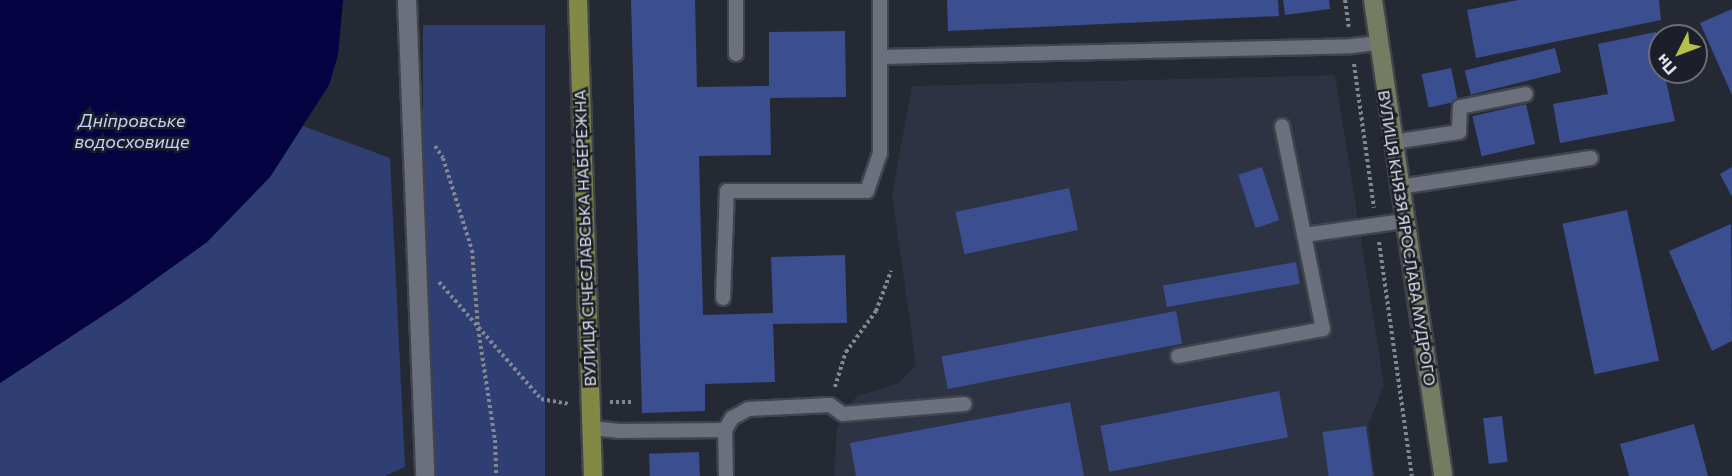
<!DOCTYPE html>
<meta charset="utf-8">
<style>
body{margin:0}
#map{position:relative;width:1732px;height:476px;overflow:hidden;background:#252933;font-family:Commissioner,sans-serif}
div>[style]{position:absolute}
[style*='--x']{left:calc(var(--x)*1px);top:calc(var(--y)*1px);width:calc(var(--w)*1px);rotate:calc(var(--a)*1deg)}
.built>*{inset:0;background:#2d3342}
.green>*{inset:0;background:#2f3f74;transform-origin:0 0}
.water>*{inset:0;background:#050342}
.building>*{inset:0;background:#3b4e90;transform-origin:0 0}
.path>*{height:4px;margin-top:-2px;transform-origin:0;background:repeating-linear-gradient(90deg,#84878f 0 3px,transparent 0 6px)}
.roads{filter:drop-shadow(2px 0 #41444d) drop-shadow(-2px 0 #41444d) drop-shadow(0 2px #41444d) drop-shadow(0 -2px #41444d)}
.service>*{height:14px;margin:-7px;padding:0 7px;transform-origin:7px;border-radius:7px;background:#6c707c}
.pedestrian>*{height:18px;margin:-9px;padding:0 9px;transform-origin:9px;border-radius:9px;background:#6c707c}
.secondary>*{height:18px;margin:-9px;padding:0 9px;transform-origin:9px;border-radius:9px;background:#767c61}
.primary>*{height:18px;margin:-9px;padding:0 9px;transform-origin:9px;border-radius:9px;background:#818945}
span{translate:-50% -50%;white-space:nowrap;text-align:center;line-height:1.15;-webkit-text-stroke:5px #1c1f29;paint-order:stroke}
.street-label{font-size:16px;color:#e1e3ea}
.water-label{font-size:18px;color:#c4d2fa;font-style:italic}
.north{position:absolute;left:1648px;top:24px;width:60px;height:60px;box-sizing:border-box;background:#1c1f29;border:2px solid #6b6d76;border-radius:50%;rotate:228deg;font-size:16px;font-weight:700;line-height:24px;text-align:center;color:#e1e3ea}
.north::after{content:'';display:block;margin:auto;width:21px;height:27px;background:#b5c249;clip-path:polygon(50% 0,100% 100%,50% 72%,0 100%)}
</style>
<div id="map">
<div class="built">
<div style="clip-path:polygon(1335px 75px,1384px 385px,1368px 425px,1375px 476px,834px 476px,837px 430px,843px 414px,857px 396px,899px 383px,916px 365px,892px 195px,912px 86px)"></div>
</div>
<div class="green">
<div style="left:423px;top:25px;width:122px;height:451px"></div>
<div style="clip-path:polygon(303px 126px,390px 158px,405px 467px,385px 476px,0 476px,0 383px,125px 301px,207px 242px,270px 177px)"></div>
</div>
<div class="water">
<div style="clip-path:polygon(0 0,343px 0,338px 55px,329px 85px,270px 177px,207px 242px,125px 301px,0 383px)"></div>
</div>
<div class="building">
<div style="clip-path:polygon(631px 0,695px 0,697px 87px,769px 86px,769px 32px,845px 31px,846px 97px,770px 98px,771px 155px,699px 156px,703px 315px,773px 313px,771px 257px,845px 255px,847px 323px,773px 324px,775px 382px,705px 384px,705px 411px,642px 413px)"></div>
<div style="clip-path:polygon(947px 0,1278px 0,1279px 16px,948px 31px)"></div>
<div style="clip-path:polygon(1283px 0,1329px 0,1330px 9px,1285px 15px)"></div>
<div style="clip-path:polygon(1518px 0,1659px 0,1661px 20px,1476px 58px,1467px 10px)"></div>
<div style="clip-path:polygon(1732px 9px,1732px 95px,1700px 23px)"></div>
<div style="clip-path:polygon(1656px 32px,1660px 51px,1660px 72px,1664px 72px,1675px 121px,1560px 143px,1553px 104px,1608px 94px,1598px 44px)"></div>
<div style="left:1555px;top:48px;width:25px;height:93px;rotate:76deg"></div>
<div style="left:1451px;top:68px;width:34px;height:30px;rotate:78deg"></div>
<div style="left:1526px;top:104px;width:41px;height:55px;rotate:77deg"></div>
<div style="left:1262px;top:167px;width:56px;height:25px;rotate:72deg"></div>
<div style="clip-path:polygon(1732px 167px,1732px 197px,1720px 174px)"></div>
<div style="left:1069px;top:188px;width:43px;height:116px;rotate:78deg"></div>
<div style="left:1627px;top:210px;width:154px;height:66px;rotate:78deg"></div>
<div style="clip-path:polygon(1731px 224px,1732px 341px,1712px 351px,1669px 251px)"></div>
<div style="left:1296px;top:262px;width:22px;height:135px;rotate:80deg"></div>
<div style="left:1176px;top:311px;width:33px;height:239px;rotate:79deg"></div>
<div style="left:1279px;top:391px;width:47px;height:182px;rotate:79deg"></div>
<div style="clip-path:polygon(1070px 402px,1084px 476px,856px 476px,850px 443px)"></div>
<div style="left:1502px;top:416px;width:46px;height:19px;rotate:83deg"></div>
<div style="clip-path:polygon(1694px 424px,1708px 476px,1629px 476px,1620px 444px)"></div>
<div style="left:1366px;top:426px;width:50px;height:44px;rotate:82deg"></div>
<div style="left:699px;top:452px;width:24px;height:50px;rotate:88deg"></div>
</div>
<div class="path">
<div style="--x:1345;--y:0;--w:30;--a:82"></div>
<div style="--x:1354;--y:64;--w:145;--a:82.1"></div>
<div style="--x:435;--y:146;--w:14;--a:56"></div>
<div style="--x:443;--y:158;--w:96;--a:72.5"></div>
<div style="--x:472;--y:250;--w:78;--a:85.6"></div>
<div style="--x:478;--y:328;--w:113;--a:81.4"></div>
<div style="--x:495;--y:440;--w:36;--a:88"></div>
<div style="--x:1379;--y:242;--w:236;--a:82"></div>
<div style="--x:439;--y:282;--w:155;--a:48.9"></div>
<div style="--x:541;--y:399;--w:28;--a:10"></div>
<div style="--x:835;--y:387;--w:37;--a:-73"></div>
<div style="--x:846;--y:352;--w:51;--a:-53.8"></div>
<div style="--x:876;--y:311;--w:43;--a:-69.4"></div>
<div style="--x:610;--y:402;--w:23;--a:0"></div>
</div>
<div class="roads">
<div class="service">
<div style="--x:736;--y:54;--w:54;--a:-90"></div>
<div style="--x:881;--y:57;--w:471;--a:-1.3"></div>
<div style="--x:1352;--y:46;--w:26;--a:-7"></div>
<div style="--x:1393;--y:142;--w:67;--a:-8.6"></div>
<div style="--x:1459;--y:132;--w:25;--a:-88"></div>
<div style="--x:1460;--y:107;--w:67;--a:-11.1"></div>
<div style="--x:1399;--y:187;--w:194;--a:-8.6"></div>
<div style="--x:1304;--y:235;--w:101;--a:-8"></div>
<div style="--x:723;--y:298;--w:107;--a:-87.9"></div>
<div style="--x:727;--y:191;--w:140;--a:0"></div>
<div style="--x:867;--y:191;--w:40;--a:-71.1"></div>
<div style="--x:880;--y:153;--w:153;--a:-90"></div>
<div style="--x:1178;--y:356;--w:147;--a:-10.5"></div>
<div style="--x:1323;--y:329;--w:207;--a:-101.4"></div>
<div style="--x:592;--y:428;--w:28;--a:6"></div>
<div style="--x:620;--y:431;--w:105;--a:-0.5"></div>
<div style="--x:726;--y:476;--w:46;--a:-91.2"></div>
<div style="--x:725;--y:430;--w:14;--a:-60"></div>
<div style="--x:732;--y:418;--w:18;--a:-29"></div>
<div style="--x:748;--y:409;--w:82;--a:-2.8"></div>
<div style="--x:830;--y:405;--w:16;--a:35"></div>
<div style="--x:843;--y:414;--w:122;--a:-4.7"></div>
</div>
<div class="pedestrian">
<div style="--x:407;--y:0;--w:476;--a:87.8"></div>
</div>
<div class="secondary">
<div style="--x:1373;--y:0;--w:481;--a:81.6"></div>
</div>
<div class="primary">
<div style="--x:578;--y:0;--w:476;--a:88.2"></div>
</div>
</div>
<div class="street-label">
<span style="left:585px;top:238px;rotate:-92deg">ВУЛИЦЯ СІЧЕСЛАВСЬКА НАБЕРЕЖНА</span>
<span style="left:1407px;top:238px;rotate:81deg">ВУЛИЦЯ КНЯЗЯ ЯРОСЛАВА МУДРОГО</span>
</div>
<div class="water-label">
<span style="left:132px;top:131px">Дніпровське<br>водосховище</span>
</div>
<div class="north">Пн</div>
</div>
